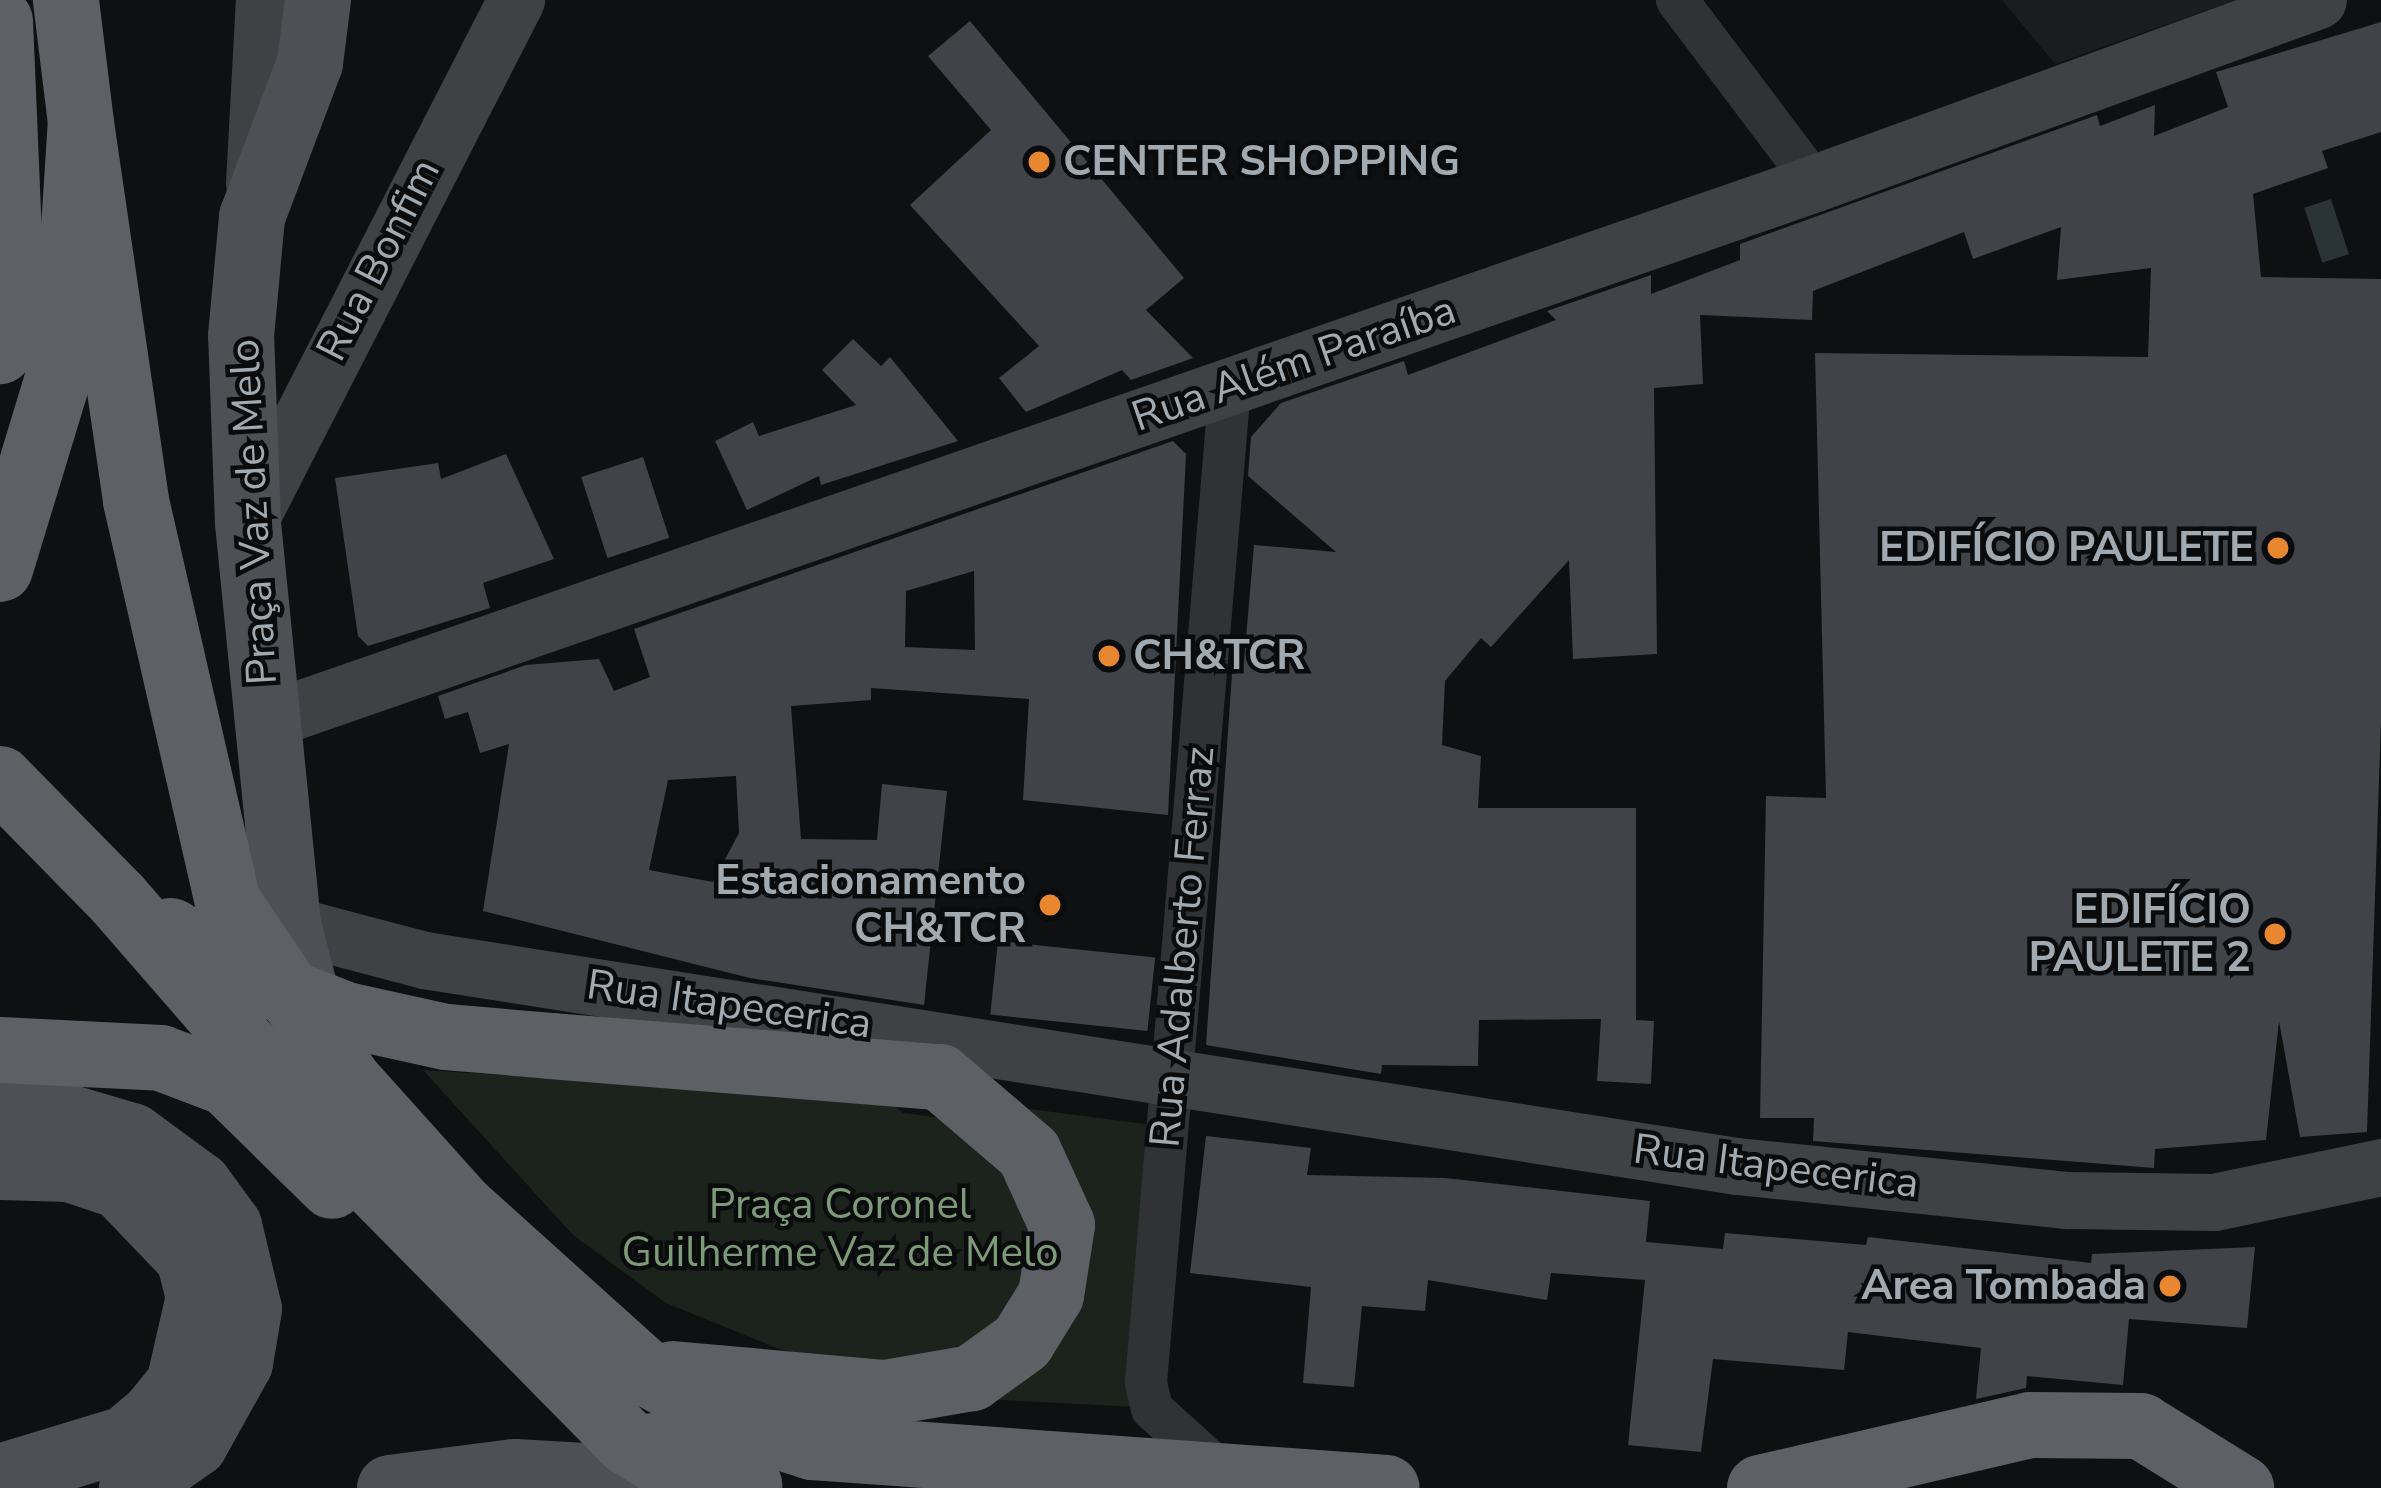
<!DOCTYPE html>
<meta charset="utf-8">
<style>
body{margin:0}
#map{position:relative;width:2381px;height:1488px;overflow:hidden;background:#0f1011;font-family:"Nunito Sans",sans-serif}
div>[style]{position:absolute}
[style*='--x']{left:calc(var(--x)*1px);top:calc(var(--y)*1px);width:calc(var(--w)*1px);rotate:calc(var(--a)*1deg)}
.built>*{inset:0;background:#1b1c1d}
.green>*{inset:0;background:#1c231c}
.water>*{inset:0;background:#2a3438;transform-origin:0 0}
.building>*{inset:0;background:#404347;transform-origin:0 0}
.street>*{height:42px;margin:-21px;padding:0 21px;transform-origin:21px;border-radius:21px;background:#313235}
.secondary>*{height:57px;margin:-28.5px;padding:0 28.5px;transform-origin:28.5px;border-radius:28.5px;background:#3f4245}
.primary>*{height:66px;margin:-33px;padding:0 33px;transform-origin:33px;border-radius:33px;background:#4d5054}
.highway>*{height:66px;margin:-33px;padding:0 33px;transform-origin:33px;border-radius:33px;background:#5d6166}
.highway-bridge>*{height:66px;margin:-33px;padding:0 33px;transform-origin:33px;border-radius:33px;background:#5d6166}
.dots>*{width:33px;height:33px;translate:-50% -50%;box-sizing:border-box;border:6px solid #0a0b0c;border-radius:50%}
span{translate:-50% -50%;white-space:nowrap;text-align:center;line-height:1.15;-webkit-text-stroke:9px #0a0b0c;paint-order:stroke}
.poi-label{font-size:42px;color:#a1a9b1;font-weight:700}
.left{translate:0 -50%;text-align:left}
.right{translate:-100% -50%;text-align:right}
.street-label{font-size:42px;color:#a1a9b1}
.park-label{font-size:42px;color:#7d9b79}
</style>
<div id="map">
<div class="built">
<div style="clip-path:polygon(2002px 0,2236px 0,2055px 64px)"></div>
</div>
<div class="green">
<div style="clip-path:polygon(423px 1070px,888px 1100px,903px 1113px,966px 1121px,1028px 1184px,1039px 1284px,953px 1363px,842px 1363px,782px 1350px,666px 1303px,573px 1235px)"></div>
<div style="clip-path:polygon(1022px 1108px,1160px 1126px,1136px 1407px,983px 1399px,1060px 1324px)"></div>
</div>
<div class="water">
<div style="left:2331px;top:199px;width:58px;height:28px;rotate:72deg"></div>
</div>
<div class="building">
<div style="clip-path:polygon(970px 21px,1184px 278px,1146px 310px,1193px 358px,1131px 380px,1122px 370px,1026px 412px,999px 378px,1039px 346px,910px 205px,991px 130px,928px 56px)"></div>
<div style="clip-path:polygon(2381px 22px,2381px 132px,2322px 151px,2328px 168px,2253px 194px,2261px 277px,2381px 279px,2381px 720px,2367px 1132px,2300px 1137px,2279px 1021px,2266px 1140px,2155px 1149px,2154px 1168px,1813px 1141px,1814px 1118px,1760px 1118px,1766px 796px,1826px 798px,1815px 353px,2148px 357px,2151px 268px,2057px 280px,2061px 227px,1973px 259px,1964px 232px,1813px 291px,1812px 320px,1700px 315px,1703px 384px,1654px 388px,1657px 654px,1573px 659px,1569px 560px,1491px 647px,1481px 638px,1445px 681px,1442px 745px,1481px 756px,1478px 808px,1636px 808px,1636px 1020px,1654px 1021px,1651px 1084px,1597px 1081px,1601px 1019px,1479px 1020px,1478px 1066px,1382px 1065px,1381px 1074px,1206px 1045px,1233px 660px,1244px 661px,1254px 545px,1336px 552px,1248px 476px,1251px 437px,1281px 403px,1404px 361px,1408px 375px,1556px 320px,1547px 311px,1651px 275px,1651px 294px,1740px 260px,1740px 244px,2097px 115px,2100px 126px,2155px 105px,2154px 136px,2228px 107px,2216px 72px)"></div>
<div style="clip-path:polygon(853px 339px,881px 366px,890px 357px,958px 441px,821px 485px,819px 476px,747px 510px,715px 441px,753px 422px,759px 436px,856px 405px,822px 370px)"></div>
<div style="clip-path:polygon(evenodd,1173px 441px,1186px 454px,1168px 815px,1023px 800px,1029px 699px,871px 688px,871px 700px,791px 706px,801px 839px,877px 840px,882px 784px,947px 791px,924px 1005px,750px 978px,483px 911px,509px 744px,480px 753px,468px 712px,445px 719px,438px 696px,526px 665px,599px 659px,614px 691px,650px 677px,634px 629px,1173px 441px,974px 571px,975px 650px,905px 647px,906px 591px,974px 571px,1173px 441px,736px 776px,739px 833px,713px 882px,649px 870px,668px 780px,736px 776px)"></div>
<div style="clip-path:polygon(506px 454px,554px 559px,483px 583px,490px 608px,368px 646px,358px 636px,335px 478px,438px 463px,441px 479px)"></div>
<div style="left:643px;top:457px;width:85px;height:65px;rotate:72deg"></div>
<div style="left:998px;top:941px;width:158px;height:74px;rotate:6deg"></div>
<div style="clip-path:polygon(1206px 1136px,1311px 1148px,1307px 1175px,1445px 1178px,1650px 1201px,1646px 1242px,1723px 1249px,1725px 1233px,1866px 1245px,1868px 1237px,2091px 1263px,2092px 1254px,2255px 1247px,2247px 1328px,2129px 1319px,2123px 1385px,2027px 1376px,2026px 1388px,1976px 1399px,1981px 1348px,1848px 1332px,1844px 1370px,1713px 1359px,1701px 1452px,1628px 1445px,1645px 1280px,1551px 1273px,1547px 1300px,1428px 1280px,1425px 1311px,1362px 1306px,1354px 1387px,1303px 1383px,1311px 1287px,1190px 1273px)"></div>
</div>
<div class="street">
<div style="--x:1677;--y:0;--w:229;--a:53"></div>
<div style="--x:1224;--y:1474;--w:97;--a:-137.9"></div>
<div style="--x:1152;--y:1409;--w:27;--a:-103"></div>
<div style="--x:1146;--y:1383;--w:1000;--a:-85.18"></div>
</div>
<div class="secondary">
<div style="--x:254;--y:183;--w:183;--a:-86.9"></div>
<div style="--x:248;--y:523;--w:588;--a:-62.87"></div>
<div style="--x:268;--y:720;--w:1638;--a:-19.14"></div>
<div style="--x:1815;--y:183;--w:535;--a:-19.99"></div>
<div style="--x:288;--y:924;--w:141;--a:14.8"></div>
<div style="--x:424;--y:960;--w:1329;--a:8.92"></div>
<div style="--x:1737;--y:1166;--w:332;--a:5.9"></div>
<div style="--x:2067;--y:1200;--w:147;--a:0.8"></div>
<div style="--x:2214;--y:1202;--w:171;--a:-11.8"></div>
</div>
<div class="primary">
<div style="--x:313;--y:1021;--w:100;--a:-104.5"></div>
<div style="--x:288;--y:924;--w:403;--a:-95.7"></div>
<div style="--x:248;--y:523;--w:187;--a:-92.1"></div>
<div style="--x:241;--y:336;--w:120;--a:-84.7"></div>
<div style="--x:252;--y:217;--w:165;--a:-69.4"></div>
<div style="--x:310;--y:63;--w:64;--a:-82.8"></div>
<div style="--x:0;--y:1112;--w:60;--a:2.9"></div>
<div style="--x:60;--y:1115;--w:75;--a:16.3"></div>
<div style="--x:132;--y:1136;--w:83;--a:36.2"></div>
<div style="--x:199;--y:1185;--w:51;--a:53.8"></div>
<div style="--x:229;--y:1226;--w:85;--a:76.5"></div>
<div style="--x:249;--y:1309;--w:55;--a:99.5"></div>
<div style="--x:240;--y:1363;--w:93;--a:119.1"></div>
<div style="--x:195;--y:1444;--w:77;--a:145.1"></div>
<div style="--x:0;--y:1167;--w:69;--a:1.7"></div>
<div style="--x:69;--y:1169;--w:54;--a:18.4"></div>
<div style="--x:120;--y:1186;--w:100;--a:46.2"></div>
<div style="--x:189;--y:1258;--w:40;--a:75.6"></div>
<div style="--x:199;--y:1297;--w:89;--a:102.9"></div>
<div style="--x:179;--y:1384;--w:40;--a:129"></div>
<div style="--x:154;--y:1415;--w:38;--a:140"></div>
<div style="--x:125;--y:1439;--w:131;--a:163.1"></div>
<div style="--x:390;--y:1488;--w:126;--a:-7.3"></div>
<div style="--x:515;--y:1472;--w:194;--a:3.2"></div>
</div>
<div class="highway">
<div style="--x:0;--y:21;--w:259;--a:87.6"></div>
<div style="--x:11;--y:280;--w:72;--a:98.8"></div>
<div style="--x:81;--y:123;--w:382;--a:81.7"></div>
<div style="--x:136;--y:501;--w:411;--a:77.1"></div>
<div style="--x:228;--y:902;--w:215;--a:56"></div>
<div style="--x:348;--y:1080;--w:171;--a:48.1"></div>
<div style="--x:462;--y:1207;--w:246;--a:42"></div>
<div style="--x:645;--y:1372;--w:106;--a:28.7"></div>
<div style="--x:738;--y:1423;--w:78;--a:18"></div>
<div style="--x:812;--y:1447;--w:576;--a:4.08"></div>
<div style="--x:0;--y:569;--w:227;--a:-73.1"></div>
<div style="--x:66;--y:352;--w:229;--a:-86.3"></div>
<div style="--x:81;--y:123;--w:124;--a:-97"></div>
<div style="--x:0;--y:779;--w:167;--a:45.5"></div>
<div style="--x:551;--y:1046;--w:390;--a:4.6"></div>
<div style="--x:940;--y:1077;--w:117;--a:40.5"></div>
<div style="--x:1029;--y:1153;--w:79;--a:65.4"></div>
<div style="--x:1062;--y:1225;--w:71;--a:98.9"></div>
<div style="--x:1051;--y:1295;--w:55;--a:121.7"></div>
<div style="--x:1022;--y:1342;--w:62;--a:144.2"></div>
<div style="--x:972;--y:1378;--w:88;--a:170.2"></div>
<div style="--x:885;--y:1393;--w:213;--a:-174.9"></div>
<div style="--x:0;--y:1050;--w:161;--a:2.8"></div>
<div style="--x:161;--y:1058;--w:71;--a:20.7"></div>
<div style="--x:227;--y:1083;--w:147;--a:44.4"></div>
<div style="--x:652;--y:1446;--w:105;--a:21.9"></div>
<div style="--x:1760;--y:1488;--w:277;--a:-13.1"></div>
<div style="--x:2030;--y:1425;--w:111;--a:0.5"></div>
<div style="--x:2141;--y:1426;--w:118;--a:31.8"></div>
</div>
<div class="highway-bridge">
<div style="--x:117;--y:898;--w:291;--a:49"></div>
<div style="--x:308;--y:1118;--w:457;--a:45.4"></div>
<div style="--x:629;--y:1443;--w:86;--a:31.7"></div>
<div style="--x:171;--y:931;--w:77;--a:32.2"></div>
<div style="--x:236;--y:972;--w:118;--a:21.4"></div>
<div style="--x:346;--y:1015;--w:102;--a:12.4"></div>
<div style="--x:446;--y:1037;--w:105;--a:4.9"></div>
</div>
<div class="dots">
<div style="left:1039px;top:162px;background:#e88730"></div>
<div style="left:2278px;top:548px;background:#e88730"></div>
<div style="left:1109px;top:656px;background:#e88730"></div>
<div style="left:1050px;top:905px;background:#e88730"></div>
<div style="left:2275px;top:934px;background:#e88730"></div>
<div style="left:2170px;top:1286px;background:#e88730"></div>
</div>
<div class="poi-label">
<span class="left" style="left:1063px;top:162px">CENTER SHOPPING</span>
<span class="right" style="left:2254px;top:548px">EDIFÍCIO PAULETE</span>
<span class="left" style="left:1133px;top:656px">CH&amp;TCR</span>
<span class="right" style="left:1026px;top:905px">Estacionamento<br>CH&amp;TCR</span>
<span class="right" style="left:2251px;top:934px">EDIFÍCIO<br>PAULETE 2</span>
<span class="right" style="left:2146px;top:1286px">Area Tombada</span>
</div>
<div class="street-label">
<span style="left:379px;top:260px;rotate:-63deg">Rua Bonfim</span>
<span style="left:1294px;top:364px;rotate:-19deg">Rua Além Paraíba</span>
<span style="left:254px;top:512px;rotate:-93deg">Praça Vaz de Melo</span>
<span style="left:1183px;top:947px;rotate:-85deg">Rua Adalberto Ferraz</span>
<span style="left:729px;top:1005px;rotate:8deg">Rua Itapecerica</span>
<span style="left:1776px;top:1167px;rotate:7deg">Rua Itapecerica</span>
</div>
<div class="park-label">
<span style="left:840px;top:1229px">Praça Coronel<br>Guilherme Vaz de Melo</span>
</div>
</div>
